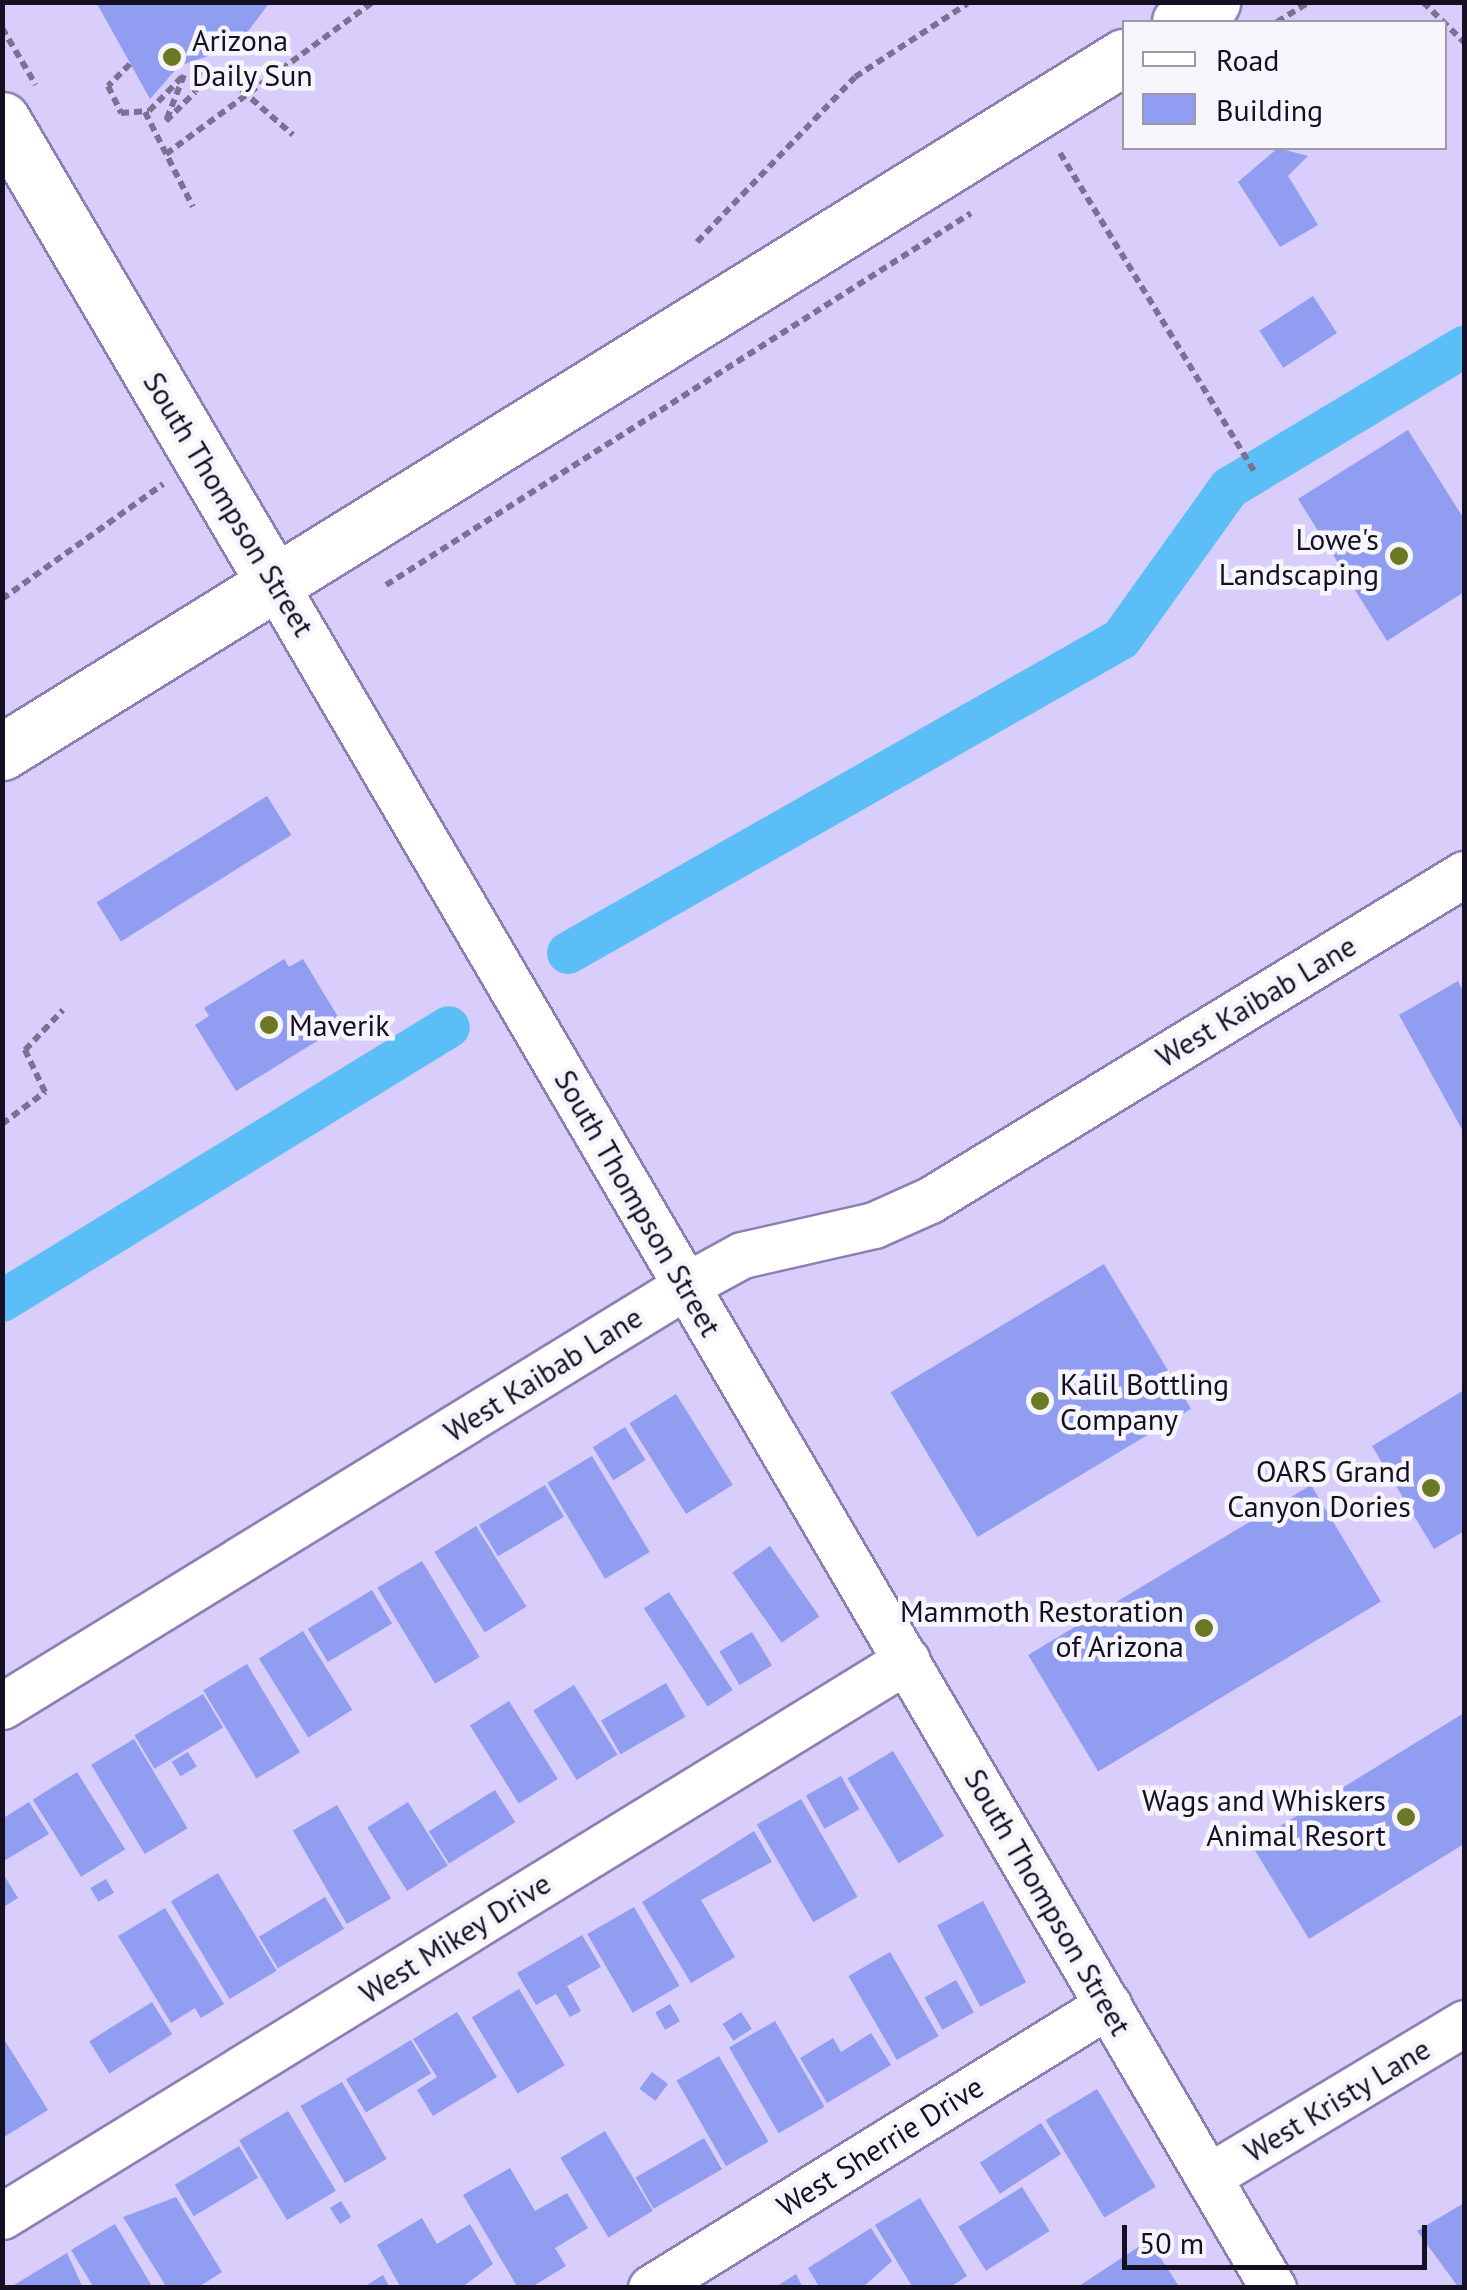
<!DOCTYPE html>
<style>
body{margin:0}
#map{position:relative;width:1467px;height:2290px;overflow:hidden;background:#d8cdfb;font-family:"PT Sans",sans-serif}
div>[style]{position:absolute}
[style*='--x']{left:calc(var(--x)*1px);top:calc(var(--y)*1px);width:calc(var(--w)*1px);rotate:calc(var(--a)*1deg)}
.canal>*{height:42px;margin:-21px;padding:0 21px;transform-origin:21px;border-radius:21px;background:#5cbef6}
.building>*{inset:0;background:#919df1;transform-origin:0 0}
.path>*{height:6px;margin-top:-3px;transform-origin:0;background:repeating-linear-gradient(90deg,#7a7193 0 8px,transparent 0 13px)}
.roads{filter:drop-shadow(2px 0 #8d7fb4) drop-shadow(-2px 0 #8d7fb4) drop-shadow(0 2px #8d7fb4) drop-shadow(0 -2px #8d7fb4)}
.street>*{height:45px;margin:-22.5px;padding:0 22.5px;transform-origin:22.5px;border-radius:22.5px;background:#fff}
.secondary>*{height:55px;margin:-27.5px;padding:0 27.5px;transform-origin:27.5px;border-radius:27.5px;background:#fff}
.primary>*{height:55px;margin:-27.5px;padding:0 27.5px;transform-origin:27.5px;border-radius:27.5px;background:#fff}
.dots>*{width:28px;height:28px;translate:-50% -50%;box-sizing:border-box;border:5px solid #f6f5fb;border-radius:50%}
span{translate:-50% -50%;white-space:nowrap;text-align:center;line-height:1.15;-webkit-text-stroke:9px #f6f5fb;paint-order:stroke}
.poi-label{font-size:30px;color:#150f23}
.left{translate:0 -50%;text-align:left}
.right{translate:-100% -50%;text-align:right}
.street-label{font-size:30px;color:#150f23}
.frame{position:absolute;inset:0;border:5px solid #150f23;pointer-events:none}
.legend{position:absolute;left:1122px;top:20px;width:325px;height:130px;box-sizing:border-box;background:#f6f5fb;border:2px solid #9c99a5;margin:0;padding:12px 18px;list-style:none;font-size:30px;color:#150f23}
.legend li{display:flex;align-items:center;gap:20px;height:50px}
.legend b{width:50px;border:2px solid #9c99a5}
.scale{position:absolute;left:1122px;top:2225px;width:305px;height:45px;box-sizing:border-box;border:5px solid #150f23;border-top:0;padding-left:12px;font-size:30px;line-height:35px;white-space:nowrap;color:#150f23;-webkit-text-stroke:8px #f6f5fb;paint-order:stroke}
</style>
<div id="map">
<div class="canal">
<div style="--x:568;--y:953;--w:636;--a:-29.59"></div>
<div style="--x:1121;--y:639;--w:186;--a:-54.4"></div>
<div style="--x:1229;--y:488;--w:274;--a:-31"></div>
<div style="--x:2;--y:1301;--w:524;--a:-31.51"></div>
</div>
<div class="building">
<div style="clip-path:polygon(96px 2px,270px 2px,237px 46px,179px 66px,150px 99px)"></div>
<div style="clip-path:polygon(1278px 148px,1308px 156px,1288px 176px,1318px 225px,1280px 247px,1238px 182px)"></div>
<div style="left:1313px;top:296px;width:44px;height:64px;rotate:57deg"></div>
<div style="clip-path:polygon(1408px 430px,1464px 519px,1464px 592px,1387px 641px,1298px 499px)"></div>
<div style="left:267px;top:796px;width:46px;height:201px;rotate:58deg"></div>
<div style="clip-path:polygon(284px 959px,289px 967px,303px 959px,343px 1025px,236px 1091px,195px 1025px,209px 1016px,204px 1008px)"></div>
<div style="clip-path:polygon(1458px 981px,1464px 993px,1464px 1133px,1399px 1015px)"></div>
<div style="left:1104px;top:1264px;width:169px;height:249px;rotate:59deg"></div>
<div style="clip-path:polygon(1464px 1390px,1464px 1531px,1434px 1549px,1372px 1446px)"></div>
<div style="left:676px;top:1394px;width:107px;height:55px;rotate:58deg"></div>
<div style="left:625px;top:1427px;width:39px;height:38px;rotate:58deg"></div>
<div style="left:592px;top:1456px;width:112px;height:52px;rotate:59deg"></div>
<div style="left:545px;top:1485px;width:37px;height:77px;rotate:59deg"></div>
<div style="left:1311px;top:1485px;width:136px;height:330px;rotate:59deg"></div>
<div style="left:476px;top:1526px;width:95px;height:49px;rotate:58deg"></div>
<div style="left:770px;top:1546px;width:86px;height:46px;rotate:55deg"></div>
<div style="left:422px;top:1561px;width:112px;height:52px;rotate:59deg"></div>
<div style="left:372px;top:1590px;width:39px;height:75px;rotate:59deg"></div>
<div style="left:669px;top:1592px;width:117px;height:30px;rotate:57deg"></div>
<div style="left:303px;top:1631px;width:93px;height:52px;rotate:58deg"></div>
<div style="left:752px;top:1632px;width:39px;height:38px;rotate:59deg"></div>
<div style="left:247px;top:1664px;width:103px;height:51px;rotate:59deg"></div>
<div style="left:666px;top:1683px;width:39px;height:75px;rotate:60deg"></div>
<div style="left:574px;top:1685px;width:82px;height:48px;rotate:58deg"></div>
<div style="left:203px;top:1694px;width:39px;height:80px;rotate:59deg"></div>
<div style="left:509px;top:1701px;width:92px;height:46px;rotate:58deg"></div>
<div style="clip-path:polygon(1464px 1713px,1464px 1844px,1309px 1939px,1251px 1844px)"></div>
<div style="left:134px;top:1739px;width:104px;height:50px;rotate:59deg"></div>
<div style="left:893px;top:1751px;width:99px;height:53px;rotate:59deg"></div>
<div style="left:188px;top:1752px;width:17px;height:19px;rotate:59deg"></div>
<div style="left:77px;top:1772px;width:91px;height:52px;rotate:58deg"></div>
<div style="left:841px;top:1776px;width:38px;height:40px;rotate:61deg"></div>
<div style="left:495px;top:1790px;width:38px;height:78px;rotate:58deg"></div>
<div style="left:801px;top:1799px;width:113px;height:51px;rotate:60deg"></div>
<div style="clip-path:polygon(29px 1802px,49px 1834px,2px 1862px,2px 1819px)"></div>
<div style="left:408px;top:1802px;width:75px;height:48px;rotate:58deg"></div>
<div style="left:337px;top:1805px;width:108px;height:51px;rotate:60deg"></div>
<div style="clip-path:polygon(754px 1831px,772px 1862px,701px 1900px,735px 1957px,691px 1983px,642px 1902px)"></div>
<div style="clip-path:polygon(2px 1872px,18px 1898px,2px 1908px)"></div>
<div style="left:218px;top:1873px;width:114px;height:55px;rotate:59deg"></div>
<div style="left:106px;top:1879px;width:16px;height:18px;rotate:60deg"></div>
<div style="left:325px;top:1897px;width:37px;height:77px;rotate:59deg"></div>
<div style="left:983px;top:1901px;width:92px;height:52px;rotate:62deg"></div>
<div style="left:634px;top:1907px;width:91px;height:54px;rotate:60deg"></div>
<div style="clip-path:polygon(165px 1908px,224px 2004px,201px 2018px,195px 2008px,171px 2023px,118px 1936px)"></div>
<div style="clip-path:polygon(582px 1935px,601px 1967px,567px 1986px,581px 2011px,570px 2017px,556px 1994px,536px 2005px,517px 1973px)"></div>
<div style="left:890px;top:1952px;width:97px;height:48px;rotate:60deg"></div>
<div style="left:956px;top:1980px;width:37px;height:36px;rotate:61deg"></div>
<div style="left:519px;top:1989px;width:89px;height:55px;rotate:59deg"></div>
<div style="left:152px;top:2002px;width:38px;height:74px;rotate:58deg"></div>
<div style="left:670px;top:2004px;width:20px;height:17px;rotate:60deg"></div>
<div style="clip-path:polygon(457px 2012px,497px 2077px,433px 2116px,417px 2090px,437px 2077px,413px 2039px)"></div>
<div style="left:741px;top:2012px;width:20px;height:22px;rotate:57deg"></div>
<div style="left:775px;top:2021px;width:99px;height:53px;rotate:60deg"></div>
<div style="clip-path:polygon(871px 2033px,891px 2065px,827px 2103px,800px 2058px,833px 2038px,841px 2052px)"></div>
<div style="clip-path:polygon(2px 2036px,48px 2110px,4px 2137px,2px 2135px)"></div>
<div style="left:411px;top:2040px;width:39px;height:76px;rotate:59deg"></div>
<div style="left:719px;top:2056px;width:99px;height:49px;rotate:60deg"></div>
<div style="left:652px;top:2072px;width:20px;height:21px;rotate:37deg"></div>
<div style="left:342px;top:2082px;width:89px;height:48px;rotate:60deg"></div>
<div style="left:1097px;top:2089px;width:114px;height:60px;rotate:59deg"></div>
<div style="left:288px;top:2111px;width:93px;height:57px;rotate:59deg"></div>
<div style="left:1041px;top:2123px;width:37px;height:73px;rotate:57deg"></div>
<div style="left:605px;top:2131px;width:93px;height:52px;rotate:59deg"></div>
<div style="left:704px;top:2138px;width:36px;height:79px;rotate:60deg"></div>
<div style="left:239px;top:2146px;width:37px;height:75px;rotate:59deg"></div>
<div style="clip-path:polygon(510px 2168px,535px 2211px,567px 2193px,588px 2228px,555px 2248px,566px 2266px,530px 2288px,518px 2288px,463px 2195px)"></div>
<div style="left:1022px;top:2187px;width:52px;height:75px;rotate:58deg"></div>
<div style="clip-path:polygon(176px 2197px,222px 2272px,197px 2288px,167px 2288px,123px 2217px)"></div>
<div style="clip-path:polygon(920px 2198px,967px 2276px,949px 2288px,913px 2288px,875px 2225px)"></div>
<div style="left:341px;top:2201px;width:19px;height:13px;rotate:58deg"></div>
<div style="clip-path:polygon(1464px 2203px,1464px 2288px,1459px 2288px,1417px 2231px)"></div>
<div style="clip-path:polygon(422px 2218px,437px 2244px,470px 2224px,493px 2264px,461px 2288px,401px 2288px,377px 2245px)"></div>
<div style="clip-path:polygon(115px 2224px,153px 2288px,94px 2288px,71px 2250px)"></div>
<div style="clip-path:polygon(871px 2228px,892px 2261px,862px 2288px,820px 2288px,808px 2268px)"></div>
<div style="clip-path:polygon(1149px 2240px,1180px 2288px,1076px 2288px)"></div>
<div style="clip-path:polygon(67px 2253px,83px 2288px,9px 2288px)"></div>
<div style="clip-path:polygon(796px 2274px,803px 2288px,774px 2288px)"></div>
<div style="clip-path:polygon(383px 2275px,390px 2288px,362px 2288px)"></div>
</div>
<div class="path">
<div style="--x:1423;--y:2;--w:57;--a:44.3"></div>
<div style="--x:1277;--y:22;--w:38;--a:-32"></div>
<div style="--x:2;--y:28;--w:66;--a:59.2"></div>
<div style="--x:130;--y:64;--w:31;--a:135"></div>
<div style="--x:108;--y:86;--w:30;--a:64"></div>
<div style="--x:121;--y:113;--w:28;--a:-4"></div>
<div style="--x:149;--y:111;--w:50;--a:-45.8"></div>
<div style="--x:184;--y:75;--w:49;--a:111.4"></div>
<div style="--x:166;--y:121;--w:41;--a:-45"></div>
<div style="--x:195;--y:92;--w:22;--a:-77"></div>
<div style="--x:200;--y:71;--w:22;--a:5"></div>
<div style="--x:222;--y:73;--w:94;--a:41.1"></div>
<div style="--x:145;--y:112;--w:106;--a:63.2"></div>
<div style="--x:1060;--y:153;--w:374;--a:58.6"></div>
<div style="--x:166;--y:154;--w:257;--a:-36.3"></div>
<div style="--x:697;--y:242;--w:228;--a:-46.2"></div>
<div style="--x:855;--y:77;--w:134;--a:-33.1"></div>
<div style="--x:386;--y:585;--w:693;--a:-32.45"></div>
<div style="--x:2;--y:599;--w:198;--a:-35.5"></div>
<div style="--x:2;--y:1124;--w:54;--a:-36.7"></div>
<div style="--x:45;--y:1092;--w:47;--a:-115.5"></div>
<div style="--x:25;--y:1050;--w:55;--a:-46.5"></div>
</div>
<div class="roads">
<div class="street">
<div style="--x:275;--y:584;--w:1975;--a:59.64"></div>
<div style="--x:2;--y:1706;--w:804;--a:-31.57"></div>
<div style="--x:687;--y:1285;--w:63;--a:-28.6"></div>
<div style="--x:742;--y:1255;--w:135;--a:-12.8"></div>
<div style="--x:874;--y:1225;--w:61;--a:-24.1"></div>
<div style="--x:930;--y:1200;--w:626;--a:-31.4"></div>
<div style="--x:1208;--y:2177;--w:299;--a:-31"></div>
<div style="--x:2;--y:2216;--w:1062;--a:-31.57"></div>
<div style="--x:651;--y:2288;--w:538;--a:-31.77"></div>
</div>
<div class="secondary">
<div style="--x:2;--y:120;--w:538;--a:59.53"></div>
</div>
<div class="primary">
<div style="--x:1180;--y:22;--w:38;--a:-32"></div>
<div style="--x:2;--y:752;--w:1320;--a:-31.78"></div>
</div>
</div>
<div class="dots">
<div style="left:172px;top:57px;background:#6c7823"></div>
<div style="left:1399px;top:556px;background:#6c7823"></div>
<div style="left:269px;top:1025px;background:#6c7823"></div>
<div style="left:1040px;top:1401px;background:#6c7823"></div>
<div style="left:1431px;top:1488px;background:#6c7823"></div>
<div style="left:1204px;top:1628px;background:#6c7823"></div>
<div style="left:1406px;top:1817px;background:#6c7823"></div>
</div>
<div class="poi-label">
<span class="left" style="left:192px;top:57px">Arizona<br>Daily Sun</span>
<span class="right" style="left:1379px;top:556px">Lowe's<br>Landscaping</span>
<span class="left" style="left:289px;top:1025px">Maverik</span>
<span class="left" style="left:1060px;top:1401px">Kalil Bottling<br>Company</span>
<span class="right" style="left:1411px;top:1488px">OARS Grand<br>Canyon Dories</span>
<span class="right" style="left:1184px;top:1628px">Mammoth Restoration<br>of Arizona</span>
<span class="right" style="left:1386px;top:1817px">Wags and Whiskers<br>Animal Resort</span>
</div>
<div class="street-label">
<span style="left:229px;top:504px;rotate:59deg">South Thompson Street</span>
<span style="left:1256px;top:1001px;rotate:-31deg">West Kaibab Lane</span>
<span style="left:638px;top:1203px;rotate:60deg">South Thompson Street</span>
<span style="left:543px;top:1374px;rotate:-32deg">West Kaibab Lane</span>
<span style="left:1048px;top:1902px;rotate:60deg">South Thompson Street</span>
<span style="left:455px;top:1938px;rotate:-32deg">West Mikey Drive</span>
<span style="left:1337px;top:2100px;rotate:-31deg">West Kristy Lane</span>
<span style="left:880px;top:2146px;rotate:-32deg">West Sherrie Drive</span>
</div>
<div class="frame"></div>
<ul class="legend">
<li><b style="height:12px;background:#fff"></b>Road</li>
<li><b style="height:28px;background:#919df1"></b>Building</li>
</ul>
<div class="scale">50 m</div>
</div>
